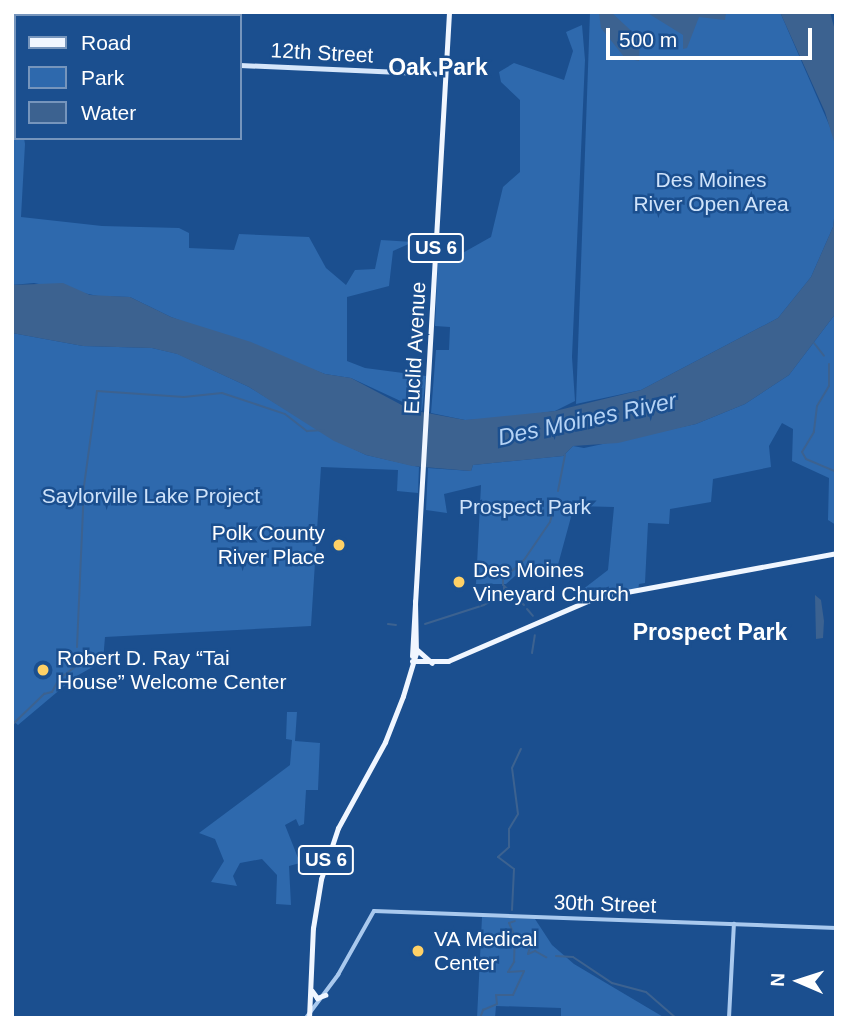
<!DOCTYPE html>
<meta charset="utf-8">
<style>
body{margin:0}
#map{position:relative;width:848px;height:1030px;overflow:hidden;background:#1b4f8f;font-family:Helvetica,sans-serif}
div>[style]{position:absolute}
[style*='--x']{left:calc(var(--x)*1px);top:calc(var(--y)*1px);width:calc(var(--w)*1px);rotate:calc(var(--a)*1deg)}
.green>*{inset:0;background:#2e69ad}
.water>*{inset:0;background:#3c6290}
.stream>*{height:2px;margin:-1px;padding:0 1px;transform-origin:1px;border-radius:1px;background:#3c6290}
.tertiary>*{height:3.5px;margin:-1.75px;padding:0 1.75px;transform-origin:1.75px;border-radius:1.75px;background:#a9c9ee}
.secondary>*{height:4.5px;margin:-2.25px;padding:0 2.25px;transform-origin:2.25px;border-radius:2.25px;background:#d6e6fa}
.primary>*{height:5px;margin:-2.5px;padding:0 2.5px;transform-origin:2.5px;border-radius:2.5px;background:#f0f6ff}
.dots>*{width:19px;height:19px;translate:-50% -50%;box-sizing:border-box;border:4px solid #1b4f8f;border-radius:50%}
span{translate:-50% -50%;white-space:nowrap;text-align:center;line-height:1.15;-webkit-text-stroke:5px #1b4f8f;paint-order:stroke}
.shield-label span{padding:2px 5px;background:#1b4f8f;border:2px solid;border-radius:5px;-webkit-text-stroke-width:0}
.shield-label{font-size:19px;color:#fff;font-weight:700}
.street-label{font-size:21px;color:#fff}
.park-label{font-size:21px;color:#cfe3fa}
.poi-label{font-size:21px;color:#fff}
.right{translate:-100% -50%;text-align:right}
.left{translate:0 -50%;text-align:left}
.neighbourhood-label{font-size:23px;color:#fff;font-weight:700}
.water-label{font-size:23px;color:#b5d3f5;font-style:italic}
.frame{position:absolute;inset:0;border:14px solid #fff;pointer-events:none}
.legend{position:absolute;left:14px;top:14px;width:228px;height:126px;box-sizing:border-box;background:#1b4f8f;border:2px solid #7695bc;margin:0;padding:9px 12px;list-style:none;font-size:21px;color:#fff}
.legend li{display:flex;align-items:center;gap:14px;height:35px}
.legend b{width:35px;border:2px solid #7695bc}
.north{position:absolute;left:764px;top:946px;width:70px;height:70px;-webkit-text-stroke:5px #1b4f8f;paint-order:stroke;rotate:273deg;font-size:19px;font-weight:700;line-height:28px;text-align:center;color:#fff}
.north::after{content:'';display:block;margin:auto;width:24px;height:32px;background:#fff;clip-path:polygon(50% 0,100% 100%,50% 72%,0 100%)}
.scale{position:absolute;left:606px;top:28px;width:206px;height:32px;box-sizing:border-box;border:4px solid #fff;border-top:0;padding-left:9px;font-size:21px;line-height:24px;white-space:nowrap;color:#fff;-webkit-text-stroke:5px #1b4f8f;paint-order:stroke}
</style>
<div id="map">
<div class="green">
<div style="clip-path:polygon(590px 12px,780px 12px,834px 136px,836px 203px,833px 227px,811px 277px,778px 318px,641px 390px,576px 404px)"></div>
<div style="clip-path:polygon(582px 25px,585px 60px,572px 357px,575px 401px,555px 411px,497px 419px,465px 420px,431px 413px,436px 350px,449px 350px,450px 327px,435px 326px,438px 256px,459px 255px,491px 237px,503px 187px,520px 172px,520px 100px,501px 82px,499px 72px,514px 63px,564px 80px,573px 51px,566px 32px)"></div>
<div style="clip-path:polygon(12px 88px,16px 138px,24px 138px,25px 144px,21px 217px,102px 226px,179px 228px,189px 233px,189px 248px,234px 250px,239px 234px,309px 237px,326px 268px,346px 285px,355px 270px,375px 269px,381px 240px,413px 242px,393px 251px,389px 286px,347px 297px,347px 361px,365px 368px,426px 376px,422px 411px,351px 378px,325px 374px,171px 317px,130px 297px,98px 296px,34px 283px,12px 285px)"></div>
<div style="clip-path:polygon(836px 313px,836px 525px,828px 520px,829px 478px,792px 461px,793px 429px,782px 423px,769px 446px,771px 467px,713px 479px,711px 502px,670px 509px,669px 524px,648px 523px,645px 583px,639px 584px,638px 590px,585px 601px,582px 590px,608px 570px,614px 507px,574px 506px,556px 572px,524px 568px,506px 584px,476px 584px,481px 485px,444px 494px,447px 513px,426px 510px,428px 468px,471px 471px,473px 465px,563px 456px,573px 446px,584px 448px,696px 424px,745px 404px,789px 375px)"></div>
<div style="clip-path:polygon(12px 333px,83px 346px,152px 348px,178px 354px,249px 387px,337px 441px,366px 455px,419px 467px,418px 493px,397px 491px,398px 470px,321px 467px,311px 626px,105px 637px,103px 661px,75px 677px,18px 725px,12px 720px)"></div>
<div style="clip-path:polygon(287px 712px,297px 712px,295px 741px,320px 743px,318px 790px,306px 790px,304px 824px,299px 826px,296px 819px,285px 825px,300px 863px,289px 866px,291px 905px,276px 904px,277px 875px,262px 859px,240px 863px,233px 876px,237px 886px,211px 882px,224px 861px,215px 839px,199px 833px,290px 765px,292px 740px,286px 739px)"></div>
<div style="clip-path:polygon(482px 917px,535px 919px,552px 945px,574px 964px,665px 1018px,561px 1018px,561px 1008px,496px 1006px,495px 1018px,477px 1018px)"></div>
</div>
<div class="water">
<div style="clip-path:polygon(611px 12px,640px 39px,639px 61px,625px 58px,601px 28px,599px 13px)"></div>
<div style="clip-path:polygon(646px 12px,723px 12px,726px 13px,725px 20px,699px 17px,687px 48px,683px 49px,683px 35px)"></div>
<div style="clip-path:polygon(780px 12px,830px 12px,836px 34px,836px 148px,825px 112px)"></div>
<div style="clip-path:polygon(836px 203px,836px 313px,789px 375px,745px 404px,696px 424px,618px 443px,573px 446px,563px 456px,473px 465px,471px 471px,412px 466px,366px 455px,334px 441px,249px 387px,177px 354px,152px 348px,83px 346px,12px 333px,12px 285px,63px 283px,90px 295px,130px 297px,171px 317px,251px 342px,325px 374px,351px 378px,411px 410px,465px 420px,555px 411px,641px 390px,778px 318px,811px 277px,833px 227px)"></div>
<div style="clip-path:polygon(815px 595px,821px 600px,824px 621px,823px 638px,816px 639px)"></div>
</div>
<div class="stream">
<div style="--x:814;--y:343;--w:16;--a:52"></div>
<div style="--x:829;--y:364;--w:22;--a:90"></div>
<div style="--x:829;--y:386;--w:23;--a:121"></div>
<div style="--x:817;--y:406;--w:26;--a:97"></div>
<div style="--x:814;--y:432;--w:23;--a:121"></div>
<div style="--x:802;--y:452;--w:8;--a:60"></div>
<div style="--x:806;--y:459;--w:33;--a:23"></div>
<div style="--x:558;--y:491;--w:37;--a:-79"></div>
<div style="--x:524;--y:605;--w:29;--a:-136"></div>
<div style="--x:503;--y:585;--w:6;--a:-90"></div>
<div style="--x:503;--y:579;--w:28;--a:-42"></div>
<div style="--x:524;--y:560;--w:46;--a:-55.6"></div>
<div style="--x:550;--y:522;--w:24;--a:-75"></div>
<div style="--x:527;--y:609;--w:9;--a:49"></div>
<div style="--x:388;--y:624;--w:8;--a:7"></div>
<div style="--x:425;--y:624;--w:62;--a:-17.9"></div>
<div style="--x:484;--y:605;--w:23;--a:-29"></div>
<div style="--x:504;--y:594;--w:7;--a:-90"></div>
<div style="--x:77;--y:647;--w:161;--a:-87.5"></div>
<div style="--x:84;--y:486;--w:96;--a:-82.2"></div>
<div style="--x:97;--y:391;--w:87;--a:3.9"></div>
<div style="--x:184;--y:397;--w:38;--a:-6"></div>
<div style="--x:222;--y:393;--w:66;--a:18.4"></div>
<div style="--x:285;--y:414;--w:28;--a:38"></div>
<div style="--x:307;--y:431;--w:17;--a:-3"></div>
<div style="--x:532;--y:653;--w:18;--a:-81"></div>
<div style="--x:12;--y:725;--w:45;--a:-44.1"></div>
<div style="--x:44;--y:694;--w:8;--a:-14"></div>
<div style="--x:52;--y:692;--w:15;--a:-62"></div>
<div style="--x:59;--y:679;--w:21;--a:-37"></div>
<div style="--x:76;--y:666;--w:8;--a:-90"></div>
<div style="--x:512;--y:910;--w:41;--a:-87.2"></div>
<div style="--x:514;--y:869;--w:20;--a:-143"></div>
<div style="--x:498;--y:857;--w:15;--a:-42"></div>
<div style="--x:509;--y:847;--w:18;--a:-90"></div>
<div style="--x:509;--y:829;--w:17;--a:-59"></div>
<div style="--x:518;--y:814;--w:46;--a:-97.4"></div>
<div style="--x:512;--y:768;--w:21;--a:-65"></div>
<div style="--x:514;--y:941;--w:17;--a:10"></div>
<div style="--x:531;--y:944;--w:10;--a:107"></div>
<div style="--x:528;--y:954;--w:8;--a:-23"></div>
<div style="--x:535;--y:951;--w:13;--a:29"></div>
<div style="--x:556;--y:956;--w:17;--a:3"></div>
<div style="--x:573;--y:957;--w:47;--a:33.7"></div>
<div style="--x:612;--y:983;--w:35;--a:15"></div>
<div style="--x:646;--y:992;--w:40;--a:41"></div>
<div style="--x:480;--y:1018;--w:9;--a:-69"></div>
<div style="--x:483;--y:1010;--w:15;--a:-23"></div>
<div style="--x:497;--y:1004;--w:9;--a:-96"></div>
<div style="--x:496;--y:995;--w:17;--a:0"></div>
<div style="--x:513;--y:995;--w:26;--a:-65"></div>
<div style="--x:524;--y:971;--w:16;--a:176"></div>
<div style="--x:508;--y:972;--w:12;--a:-59"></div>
<div style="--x:514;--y:962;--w:25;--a:-88"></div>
<div style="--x:515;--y:937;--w:15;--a:-113"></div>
<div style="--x:509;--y:923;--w:6;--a:-18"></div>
</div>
<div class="tertiary">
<div style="--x:30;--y:16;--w:4;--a:-90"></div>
<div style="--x:306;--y:1018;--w:54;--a:-53.3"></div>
<div style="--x:338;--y:975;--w:73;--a:-60.6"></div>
<div style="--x:374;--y:911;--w:462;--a:2.1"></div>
<div style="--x:729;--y:1018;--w:94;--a:-87"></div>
</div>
<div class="secondary">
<div style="--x:12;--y:54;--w:4;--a:0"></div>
<div style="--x:240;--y:65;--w:205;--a:2.5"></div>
</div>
<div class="primary">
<div style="--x:416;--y:649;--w:21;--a:41"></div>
<div style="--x:412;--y:656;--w:645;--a:-86.71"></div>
<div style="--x:412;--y:661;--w:36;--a:0"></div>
<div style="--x:448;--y:661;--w:159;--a:-23.3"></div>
<div style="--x:594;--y:598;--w:246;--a:-10.5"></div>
<div style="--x:312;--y:991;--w:9;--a:54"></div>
<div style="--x:317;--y:998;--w:9;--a:-21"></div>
<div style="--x:309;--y:1018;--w:90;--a:-87.5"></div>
<div style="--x:313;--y:928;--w:50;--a:-80.7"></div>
<div style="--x:321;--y:879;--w:54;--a:-71.6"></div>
<div style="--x:338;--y:828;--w:98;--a:-61.3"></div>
<div style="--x:385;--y:742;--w:49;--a:-68.6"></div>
<div style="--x:403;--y:696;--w:45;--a:-73.2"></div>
<div style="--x:416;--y:653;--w:52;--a:-91.1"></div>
</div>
<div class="dots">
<div style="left:339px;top:545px;background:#ffd166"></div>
<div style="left:459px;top:582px;background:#ffd166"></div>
<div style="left:43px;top:670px;background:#ffd166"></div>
<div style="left:418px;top:951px;background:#ffd166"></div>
</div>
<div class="shield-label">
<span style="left:436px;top:248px">US 6</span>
<span style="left:326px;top:860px">US 6</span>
</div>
<div class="street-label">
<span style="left:322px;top:53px;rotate:3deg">12th Street</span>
<span style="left:415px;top:348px;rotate:-87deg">Euclid Avenue</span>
<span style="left:605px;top:904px;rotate:2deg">30th Street</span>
</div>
<div class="park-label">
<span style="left:711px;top:192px">Des Moines<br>River Open Area</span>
<span style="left:151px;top:496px">Saylorville Lake Project</span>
<span style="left:525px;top:507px">Prospect Park</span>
</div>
<div class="poi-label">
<span class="right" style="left:325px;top:545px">Polk County<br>River Place</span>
<span class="left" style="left:473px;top:582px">Des Moines<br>Vineyard Church</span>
<span class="left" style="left:57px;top:670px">Robert D. Ray “Tai<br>House” Welcome Center</span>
<span class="left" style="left:434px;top:951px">VA Medical<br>Center</span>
</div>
<div class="neighbourhood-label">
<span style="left:438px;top:67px">Oak Park</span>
<span style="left:710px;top:632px">Prospect Park</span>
</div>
<div class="water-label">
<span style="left:587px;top:419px;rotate:-12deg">Des Moines River</span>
</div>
<div class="frame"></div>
<ul class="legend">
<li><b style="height:9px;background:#f0f6ff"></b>Road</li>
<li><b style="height:19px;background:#2e69ad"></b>Park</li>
<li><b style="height:19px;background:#3c6290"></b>Water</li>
</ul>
<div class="north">N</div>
<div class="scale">500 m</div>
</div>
